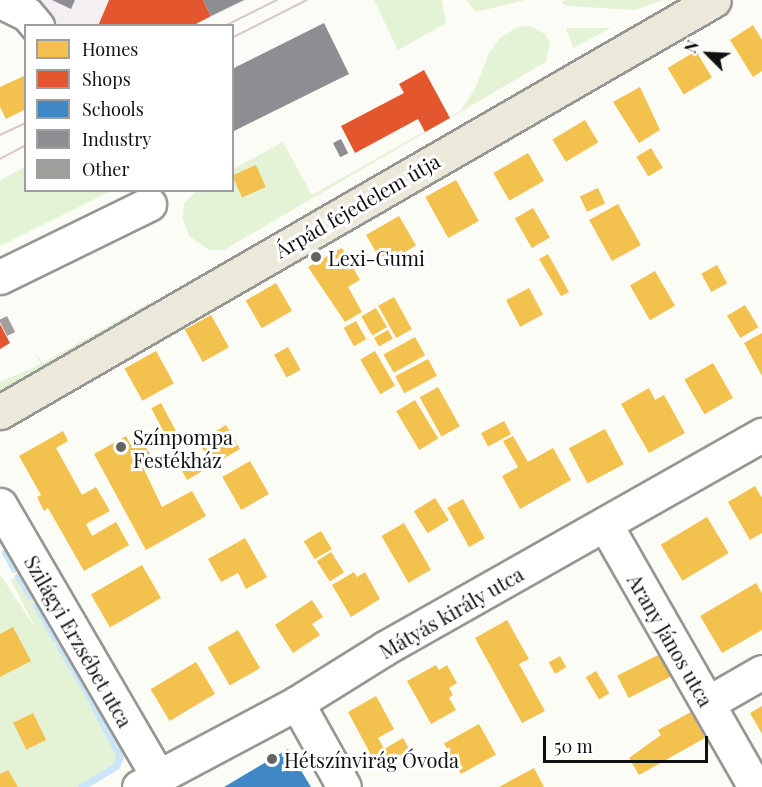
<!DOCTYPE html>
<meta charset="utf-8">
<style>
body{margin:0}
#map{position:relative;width:762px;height:787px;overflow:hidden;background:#fcfcf7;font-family:"Playfair Display",serif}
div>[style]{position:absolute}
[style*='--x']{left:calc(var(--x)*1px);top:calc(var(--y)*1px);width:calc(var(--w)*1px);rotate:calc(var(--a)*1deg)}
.industrial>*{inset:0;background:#f4eff3}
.green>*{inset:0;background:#e4f3d6}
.homes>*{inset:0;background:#f2c14e;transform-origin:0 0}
.shops>*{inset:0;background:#e4572e}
.schools>*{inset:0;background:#3f88c5}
.industry>*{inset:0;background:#8d8d92;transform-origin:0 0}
.stream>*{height:7px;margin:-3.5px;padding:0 3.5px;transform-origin:3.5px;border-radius:3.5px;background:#cbe6f8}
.building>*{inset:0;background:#a09f9c;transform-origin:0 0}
.roads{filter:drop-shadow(2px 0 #969694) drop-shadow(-2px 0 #969694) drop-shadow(0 2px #969694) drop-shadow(0 -2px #969694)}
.minor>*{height:33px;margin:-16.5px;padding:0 16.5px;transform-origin:16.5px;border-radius:16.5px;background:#fffffe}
.major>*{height:33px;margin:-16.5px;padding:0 16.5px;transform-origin:16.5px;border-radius:16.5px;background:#ede9da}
.tram>*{height:1.5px;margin:-0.75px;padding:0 0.75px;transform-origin:0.75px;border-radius:0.75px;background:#d9c6c5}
.dots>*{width:16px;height:16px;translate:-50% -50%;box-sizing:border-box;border:3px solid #fff;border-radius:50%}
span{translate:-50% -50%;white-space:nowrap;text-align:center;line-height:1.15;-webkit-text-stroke:6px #fff;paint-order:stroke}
.street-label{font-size:20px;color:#101010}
.poi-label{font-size:20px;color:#101010}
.left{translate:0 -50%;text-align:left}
.legend{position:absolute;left:24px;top:24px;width:210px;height:168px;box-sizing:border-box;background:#fff;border:2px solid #9f9f9f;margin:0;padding:8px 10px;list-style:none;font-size:18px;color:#101010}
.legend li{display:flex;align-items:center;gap:12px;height:30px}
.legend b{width:30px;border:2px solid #9f9f9f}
.north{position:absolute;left:678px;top:24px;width:60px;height:60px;-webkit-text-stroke:4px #fff;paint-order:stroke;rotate:294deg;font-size:16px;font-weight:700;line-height:24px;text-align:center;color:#101010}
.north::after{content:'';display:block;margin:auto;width:21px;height:27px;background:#101010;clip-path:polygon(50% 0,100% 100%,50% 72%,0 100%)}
.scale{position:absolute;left:543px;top:736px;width:165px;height:27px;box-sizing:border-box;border:3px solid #101010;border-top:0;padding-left:8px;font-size:18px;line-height:21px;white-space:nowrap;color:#101010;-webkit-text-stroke:4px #fff;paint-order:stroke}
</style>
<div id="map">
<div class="industrial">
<div style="clip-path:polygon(33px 0,247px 0,195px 26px,55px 25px,42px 5px)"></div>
</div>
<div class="green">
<div style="clip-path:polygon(374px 0,442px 0,446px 23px,398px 50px)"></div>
<div style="clip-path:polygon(466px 0,525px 0,476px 12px)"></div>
<div style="clip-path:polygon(565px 0,664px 0,635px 10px,567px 6px,561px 3px)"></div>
<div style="clip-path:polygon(530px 26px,545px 34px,550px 43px,546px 62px,224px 250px,209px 250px,189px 236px,183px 218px,184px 203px,197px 191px,232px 190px,233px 169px,283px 142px,312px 195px,460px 111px,475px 89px,489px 53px,499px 39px,517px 27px)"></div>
<div style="clip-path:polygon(566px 28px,611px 28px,573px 48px)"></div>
<div style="clip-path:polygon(25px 167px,26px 190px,111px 191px,0 246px,0 180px)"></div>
<div style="clip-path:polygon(149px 303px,151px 306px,0 393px,0 382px,41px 364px,35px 353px,43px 363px)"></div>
<div style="clip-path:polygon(0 574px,36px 629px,11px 580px,21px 574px,118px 737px,122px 757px,119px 767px,89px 787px,0 787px)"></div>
</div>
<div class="homes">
<div style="clip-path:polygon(753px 25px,762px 40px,762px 71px,753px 77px,730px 40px)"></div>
<div style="left:696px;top:51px;width:31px;height:33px;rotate:59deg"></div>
<div style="clip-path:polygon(26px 75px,26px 109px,6px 119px,0 107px,0 87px)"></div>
<div style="clip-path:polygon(640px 87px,660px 130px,639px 143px,613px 102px)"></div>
<div style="left:585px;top:120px;width:26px;height:38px;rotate:59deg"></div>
<div style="left:651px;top:148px;width:23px;height:17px;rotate:59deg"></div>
<div style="left:528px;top:153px;width:32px;height:40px;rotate:60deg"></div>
<div style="left:256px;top:165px;width:24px;height:26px;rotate:66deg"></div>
<div style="left:456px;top:180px;width:47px;height:35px;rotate:61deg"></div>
<div style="left:598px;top:188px;width:17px;height:20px;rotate:65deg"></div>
<div style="left:618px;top:204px;width:47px;height:33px;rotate:61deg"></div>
<div style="left:533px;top:208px;width:34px;height:21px;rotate:60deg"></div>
<div style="left:399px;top:216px;width:34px;height:38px;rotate:60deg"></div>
<div style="clip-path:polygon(342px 248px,360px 280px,348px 287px,362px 312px,345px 322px,308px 267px)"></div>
<div style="clip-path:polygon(548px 254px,569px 292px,561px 296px,539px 259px)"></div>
<div style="left:717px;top:265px;width:21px;height:18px;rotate:61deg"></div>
<div style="left:655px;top:271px;width:40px;height:29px;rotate:60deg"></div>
<div style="left:276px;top:283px;width:32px;height:35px;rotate:60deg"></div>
<div style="left:529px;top:288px;width:30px;height:26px;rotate:62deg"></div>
<div style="left:394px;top:297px;width:37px;height:18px;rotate:61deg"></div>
<div style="left:745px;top:305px;width:26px;height:21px;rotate:59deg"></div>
<div style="left:376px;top:308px;width:22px;height:17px;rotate:60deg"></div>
<div style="left:211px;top:315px;width:37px;height:30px;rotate:61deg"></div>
<div style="left:356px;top:321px;width:21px;height:14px;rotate:61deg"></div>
<div style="left:388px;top:330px;width:10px;height:16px;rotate:61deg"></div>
<div style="clip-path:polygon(762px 333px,762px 376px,744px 343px)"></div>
<div style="left:415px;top:337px;width:21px;height:36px;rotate:61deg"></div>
<div style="left:288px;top:347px;width:26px;height:16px;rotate:61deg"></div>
<div style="left:156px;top:351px;width:37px;height:36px;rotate:61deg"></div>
<div style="left:375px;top:351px;width:40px;height:17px;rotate:60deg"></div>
<div style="left:428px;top:359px;width:19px;height:37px;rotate:62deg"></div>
<div style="left:713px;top:363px;width:40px;height:33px;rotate:60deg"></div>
<div style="left:438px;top:387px;width:45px;height:21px;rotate:61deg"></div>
<div style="clip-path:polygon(649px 388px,655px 400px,664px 395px,685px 433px,649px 453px,621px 404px)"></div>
<div style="left:415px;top:400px;width:45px;height:22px;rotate:59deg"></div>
<div style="left:161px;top:403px;width:47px;height:11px;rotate:62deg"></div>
<div style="left:504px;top:421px;width:15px;height:26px;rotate:62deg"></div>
<div style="clip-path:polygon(226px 425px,240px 449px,187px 480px,181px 469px,206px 454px,198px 442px)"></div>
<div style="left:605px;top:429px;width:40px;height:41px;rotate:62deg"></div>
<div style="clip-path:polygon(63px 431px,68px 441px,56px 448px,82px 495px,96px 487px,110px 511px,86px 524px,92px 536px,116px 522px,129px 545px,84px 571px,48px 508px,44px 511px,37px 497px,41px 495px,19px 456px)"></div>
<div style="clip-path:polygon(126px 436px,132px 447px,142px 441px,152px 457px,141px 463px,162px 507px,192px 491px,206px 516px,146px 550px,94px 454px)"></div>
<div style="clip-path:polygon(513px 436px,528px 462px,553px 448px,571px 480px,520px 509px,502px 476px,518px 467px,503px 441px)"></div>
<div style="left:250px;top:461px;width:38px;height:32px;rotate:60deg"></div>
<div style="clip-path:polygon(755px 486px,762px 498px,762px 533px,750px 540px,728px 502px)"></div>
<div style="left:435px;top:498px;width:26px;height:25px;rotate:58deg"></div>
<div style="left:463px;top:499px;width:45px;height:18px;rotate:61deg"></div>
<div style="left:707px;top:517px;width:42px;height:54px;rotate:59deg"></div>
<div style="left:404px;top:523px;width:54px;height:26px;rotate:60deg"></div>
<div style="left:321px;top:531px;width:21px;height:20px;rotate:59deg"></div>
<div style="clip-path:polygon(245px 538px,267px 577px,246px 589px,238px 573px,221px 582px,208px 559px)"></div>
<div style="left:331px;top:552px;width:24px;height:17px;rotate:57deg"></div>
<div style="left:142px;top:565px;width:38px;height:59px;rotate:60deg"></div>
<div style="clip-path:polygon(354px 572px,357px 577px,365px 572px,380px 599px,351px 617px,332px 585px)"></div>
<div style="clip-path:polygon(756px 583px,762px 593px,762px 630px,722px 653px,700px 616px)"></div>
<div style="clip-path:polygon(312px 600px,323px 617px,312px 624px,320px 635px,293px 653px,275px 625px)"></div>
<div style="clip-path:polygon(507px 620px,529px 659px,519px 664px,545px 711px,522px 723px,475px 638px)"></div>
<div style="clip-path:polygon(13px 627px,31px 661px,0 677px,0 634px)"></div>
<div style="left:238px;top:630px;width:44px;height:35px;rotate:60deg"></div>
<div style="left:660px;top:654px;width:25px;height:48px;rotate:63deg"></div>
<div style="left:560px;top:656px;width:13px;height:13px;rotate:61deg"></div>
<div style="left:196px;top:662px;width:37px;height:53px;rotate:59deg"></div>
<div style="clip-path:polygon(436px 665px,439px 670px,447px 665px,457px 683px,449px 688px,453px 695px,449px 698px,456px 710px,431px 724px,407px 681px)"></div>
<div style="left:596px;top:671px;width:26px;height:12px;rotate:59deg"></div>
<div style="clip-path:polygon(376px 696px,394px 729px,378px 738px,384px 749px,403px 738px,410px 751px,378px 768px,348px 712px)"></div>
<div style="clip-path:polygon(762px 706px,762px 734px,750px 713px)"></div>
<div style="clip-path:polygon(691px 712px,705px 738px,639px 775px,629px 758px,661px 735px,658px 730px)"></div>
<div style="left:33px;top:713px;width:30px;height:22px;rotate:64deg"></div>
<div style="left:479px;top:724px;width:35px;height:40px;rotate:61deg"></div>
<div style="clip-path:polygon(534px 768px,544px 787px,499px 787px)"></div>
<div style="clip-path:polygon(8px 770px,18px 787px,0 787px,0 774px)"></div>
</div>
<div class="shops">
<div style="clip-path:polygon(109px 0,203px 0,211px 16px,192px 26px,98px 26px)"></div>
<div style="clip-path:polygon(424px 70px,450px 118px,425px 132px,418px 119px,355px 153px,341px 126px,404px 93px,399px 84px)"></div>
<div style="clip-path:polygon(0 324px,10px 343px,0 349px)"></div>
</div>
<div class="schools">
<div style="clip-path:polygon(288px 749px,311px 787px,224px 787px)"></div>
</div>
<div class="industry">
<div style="clip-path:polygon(52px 0,75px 0,71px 9px)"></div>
<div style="clip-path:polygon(203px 0,244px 0,211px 16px)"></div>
<div style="clip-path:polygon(324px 23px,349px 74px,232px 132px,232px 69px)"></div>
<div style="left:341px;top:139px;width:16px;height:9px;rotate:63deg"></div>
</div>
<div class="stream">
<div style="--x:5;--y:552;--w:19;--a:62"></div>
<div style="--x:18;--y:576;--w:23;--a:59"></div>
<div style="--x:36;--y:605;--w:38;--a:60"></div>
<div style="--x:59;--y:645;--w:56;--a:59.7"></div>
<div style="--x:81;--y:787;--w:41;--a:-31"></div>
<div style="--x:116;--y:766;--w:11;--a:-68"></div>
<div style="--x:120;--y:756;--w:69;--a:-117.7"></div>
</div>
<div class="building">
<div style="left:7px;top:316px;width:18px;height:9px;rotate:63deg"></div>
</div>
<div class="roads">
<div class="minor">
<div style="--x:0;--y:1;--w:30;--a:26"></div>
<div style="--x:27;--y:14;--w:16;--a:50"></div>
<div style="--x:0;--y:277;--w:166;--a:-26.1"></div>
<div style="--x:0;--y:505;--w:315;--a:59.8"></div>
<div style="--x:605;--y:524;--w:303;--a:60.3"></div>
<div style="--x:297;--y:703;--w:96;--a:60.8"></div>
<div style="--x:708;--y:703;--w:62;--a:-29.9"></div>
<div style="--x:139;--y:787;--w:179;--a:-28"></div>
<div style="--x:297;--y:703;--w:104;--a:-32"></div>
<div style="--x:385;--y:648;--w:433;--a:-29.5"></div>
</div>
<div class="major">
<div style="--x:0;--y:412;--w:824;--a:-29.99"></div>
</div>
</div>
<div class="tram">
<div style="--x:225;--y:26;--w:58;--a:-26.6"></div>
<div style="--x:232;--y:38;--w:84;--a:-26.9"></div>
<div style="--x:0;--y:135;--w:29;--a:-25"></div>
<div style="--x:0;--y:159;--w:30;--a:-28"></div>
</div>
<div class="dots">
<div style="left:316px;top:257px;background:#636361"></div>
<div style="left:121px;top:447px;background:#636361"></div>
<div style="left:272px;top:759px;background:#636361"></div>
</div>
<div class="street-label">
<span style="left:357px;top:205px;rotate:-30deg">Árpád fejedelem útja</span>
<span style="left:451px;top:612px;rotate:-30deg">Mátyás király utca</span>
<span style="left:671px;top:640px;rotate:60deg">Arany János utca</span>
<span style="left:79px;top:641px;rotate:60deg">Szilágyi Erzsébet utca</span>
</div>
<div class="poi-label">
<span class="left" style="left:328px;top:257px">Lexi-Gumi</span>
<span class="left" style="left:133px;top:448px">Színpompa<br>Festékház</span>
<span class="left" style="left:284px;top:759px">Hétszínvirág Óvoda</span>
</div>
<ul class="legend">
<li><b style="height:16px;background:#f2c14e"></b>Homes</li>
<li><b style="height:16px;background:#e4572e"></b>Shops</li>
<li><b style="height:16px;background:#3f88c5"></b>Schools</li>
<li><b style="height:16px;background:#8d8d92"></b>Industry</li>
<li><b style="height:16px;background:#a09f9c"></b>Other</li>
</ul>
<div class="north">N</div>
<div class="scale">50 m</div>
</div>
